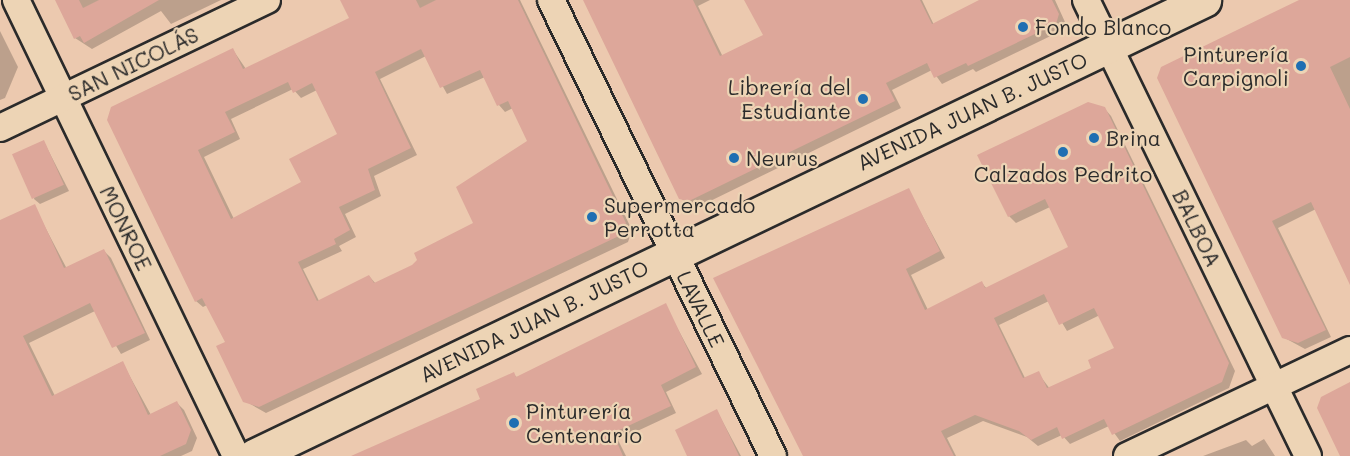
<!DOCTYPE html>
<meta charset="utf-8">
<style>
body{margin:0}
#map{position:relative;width:1350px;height:456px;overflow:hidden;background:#ecc9af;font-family:Mali,sans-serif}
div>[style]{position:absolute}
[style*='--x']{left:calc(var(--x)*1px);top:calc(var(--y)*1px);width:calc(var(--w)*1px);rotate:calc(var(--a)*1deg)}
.shadow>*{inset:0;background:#0003}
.building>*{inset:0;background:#dda79a;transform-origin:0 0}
.roads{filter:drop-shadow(2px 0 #2b2b2b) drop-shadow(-2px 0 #2b2b2b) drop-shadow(0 2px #2b2b2b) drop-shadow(0 -2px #2b2b2b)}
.minor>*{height:26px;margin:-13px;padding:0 13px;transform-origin:13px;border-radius:13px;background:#edd4b5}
.secondary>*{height:33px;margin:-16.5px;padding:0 16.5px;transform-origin:16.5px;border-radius:16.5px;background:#edd4b5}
.dots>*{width:16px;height:16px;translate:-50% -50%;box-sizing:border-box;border:3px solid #edd4b5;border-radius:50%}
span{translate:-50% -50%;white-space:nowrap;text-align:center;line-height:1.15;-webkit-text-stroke:4.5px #edd4b5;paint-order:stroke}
.poi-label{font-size:21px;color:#2b2b2b}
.left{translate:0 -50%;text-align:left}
.right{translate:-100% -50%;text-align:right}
.street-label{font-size:21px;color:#2b2b2b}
</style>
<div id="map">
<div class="shadow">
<div style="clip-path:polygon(56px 0,221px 0,171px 24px,161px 11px,92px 49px,75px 38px)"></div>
<div style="clip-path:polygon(evenodd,342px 0,520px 0,632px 230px,628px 242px,266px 413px,245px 401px,227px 343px,207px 305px,203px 307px,196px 301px,127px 159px,233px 50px,246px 69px,351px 18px,342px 0,426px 56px,447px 94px,485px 77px,499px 105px,505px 112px,513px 108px,529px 141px,475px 224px,413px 266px,376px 284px,369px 276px,319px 301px,303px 269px,342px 251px,339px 246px,356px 237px,345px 214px,381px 196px,374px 176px,417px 155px,380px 79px,426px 56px,342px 0,293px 89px,301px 98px,317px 90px,339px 134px,303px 183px,234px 219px,204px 157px,240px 139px,231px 119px,293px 89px)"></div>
<div style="clip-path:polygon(585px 0,710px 0,698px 6px,723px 57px,765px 36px,746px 0,922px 0,934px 25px,983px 0,1055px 0,1065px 22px,1063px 30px,976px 72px,973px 69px,942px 84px,932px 70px,892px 90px,901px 108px,696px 208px,680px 198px)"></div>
<div style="clip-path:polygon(1303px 0,1350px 0,1350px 281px,1316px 209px,1278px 228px,1331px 337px,1305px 349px,1283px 337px,1159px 78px)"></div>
<div style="clip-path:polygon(0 31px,18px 67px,5px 98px,0 100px)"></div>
<div style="clip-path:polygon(evenodd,1104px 108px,1111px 116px,1235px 371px,1229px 388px,1120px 441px,1109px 426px,1070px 444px,1062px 435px,1038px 446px,1027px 437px,983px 421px,947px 438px,956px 456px,803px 456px,908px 189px,945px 258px,911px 275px,928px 310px,982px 283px,987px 289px,1070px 248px,1050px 207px,1016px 223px,1009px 216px,1104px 108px,1049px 301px,1067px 331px,1100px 315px,1116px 349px,1093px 368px,1050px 389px,1038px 373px,1025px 378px,999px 325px,1049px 301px)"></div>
<div style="clip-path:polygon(44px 142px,69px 191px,40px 204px,34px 199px)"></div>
<div style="clip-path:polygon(34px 206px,67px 269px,104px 251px,111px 258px,150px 340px,121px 354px,95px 311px,29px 343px,55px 396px,122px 362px,151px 415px,177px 403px,184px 410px,197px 438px,192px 451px,181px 456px,0 456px,0 221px)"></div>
<div style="clip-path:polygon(665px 305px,702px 374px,666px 392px,676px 413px,618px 440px,626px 456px,359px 456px,482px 400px,513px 374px,518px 378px)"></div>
<div style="clip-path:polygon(717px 411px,741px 456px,688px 456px)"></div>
<div style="clip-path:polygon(1264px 439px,1275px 456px,1203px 456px,1246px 440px,1252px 446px)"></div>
</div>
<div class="building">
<div style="clip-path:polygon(55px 0,79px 0,83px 8px,99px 0,159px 0,84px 43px,80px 36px,74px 39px)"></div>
<div style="clip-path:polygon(evenodd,340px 0,416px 0,420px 8px,436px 0,518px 0,626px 223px,621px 235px,259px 407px,243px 402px,216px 346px,225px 342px,202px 298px,195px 302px,107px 120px,111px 107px,233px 48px,243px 69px,349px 18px,340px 0,421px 49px,440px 88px,480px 70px,497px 106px,508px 101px,527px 141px,456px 187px,473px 223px,414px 253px,417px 260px,412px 265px,374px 283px,369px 275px,317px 301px,298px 262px,336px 244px,334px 239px,350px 230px,339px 207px,375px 190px,368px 169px,411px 148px,375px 72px,421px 49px,340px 0,288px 82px,293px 93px,312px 83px,337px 134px,289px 159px,301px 182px,231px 219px,198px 150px,235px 132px,225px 112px,288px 82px)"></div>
<div style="clip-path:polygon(583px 0,693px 0,720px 56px,763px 35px,744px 0,920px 0,932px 24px,979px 0,1052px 0,1059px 14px,1056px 24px,968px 66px,966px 63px,934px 78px,927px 63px,886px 83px,895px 101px,689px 201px,679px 199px)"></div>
<div style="clip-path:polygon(1299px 0,1350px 0,1350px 57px,1330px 67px,1350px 109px,1350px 285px,1311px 202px,1272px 221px,1326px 330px,1298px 343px,1282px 338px,1157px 78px,1161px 67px)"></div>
<div style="clip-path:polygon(evenodd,1088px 102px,1105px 107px,1229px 363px,1222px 382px,1112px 435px,1104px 419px,1062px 439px,1057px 427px,1031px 440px,1019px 431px,975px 415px,941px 431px,954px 456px,803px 456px,713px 278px,909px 188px,940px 251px,906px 269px,925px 310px,982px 281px,985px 288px,1068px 247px,1045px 199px,1008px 217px,977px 155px,1088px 102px,1044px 294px,1059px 325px,1094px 308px,1114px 348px,1088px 360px,1091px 368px,1047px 388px,1039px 371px,1023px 378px,994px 318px,1044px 294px)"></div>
<div style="left:44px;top:140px;width:49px;height:35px;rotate:66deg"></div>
<div style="clip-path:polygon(35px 204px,64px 268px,104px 249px,145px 333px,112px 348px,90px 303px,23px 336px,52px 396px,123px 361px,148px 415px,177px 401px,191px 430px,186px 444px,160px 456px,0 456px,0 220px)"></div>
<div style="clip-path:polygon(666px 303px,696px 367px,661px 385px,671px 406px,613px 433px,623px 456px,351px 456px,480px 399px,476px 389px,514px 372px,516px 377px)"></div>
<div style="clip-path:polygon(1350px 382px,1350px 456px,1340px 456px,1317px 408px,1321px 397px)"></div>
<div style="clip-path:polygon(717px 409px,739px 456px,687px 456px,675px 430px)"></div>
</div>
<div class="roads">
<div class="minor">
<div style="--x:16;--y:0;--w:506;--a:64.24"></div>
<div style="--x:551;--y:0;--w:507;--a:64.04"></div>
<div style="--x:1086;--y:0;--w:507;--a:64.04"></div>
<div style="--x:0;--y:128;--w:296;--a:-25.6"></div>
<div style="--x:1127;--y:456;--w:247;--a:-25.4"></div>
</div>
<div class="secondary">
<div style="--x:254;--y:456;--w:1054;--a:-25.64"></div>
</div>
</div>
<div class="dots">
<div style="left:1023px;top:27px;background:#1f6fb2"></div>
<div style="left:1301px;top:66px;background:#1f6fb2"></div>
<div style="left:863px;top:99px;background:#1f6fb2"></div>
<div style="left:1094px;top:138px;background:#1f6fb2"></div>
<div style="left:1063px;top:152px;background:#1f6fb2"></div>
<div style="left:734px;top:158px;background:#1f6fb2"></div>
<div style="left:592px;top:217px;background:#1f6fb2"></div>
<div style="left:514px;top:423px;background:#1f6fb2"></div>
</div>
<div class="poi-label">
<span class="left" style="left:1035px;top:27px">Fondo Blanco</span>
<span class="right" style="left:1289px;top:66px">Pinturería<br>Carpignoli</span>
<span class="right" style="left:851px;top:99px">Librería del<br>Estudiante</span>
<span class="left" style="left:1106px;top:138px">Brina</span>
<span class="left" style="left:746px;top:158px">Neurus</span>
<span style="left:1063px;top:174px">Calzados Pedrito</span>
<span class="left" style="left:604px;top:217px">Supermercado<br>Perrotta</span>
<span class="left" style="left:526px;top:423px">Pinturería<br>Centenario</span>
</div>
<div class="street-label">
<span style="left:133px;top:64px;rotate:-26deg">SAN NICOLÁS</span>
<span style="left:972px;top:111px;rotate:-25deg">AVENIDA JUAN B. JUSTO</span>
<span style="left:126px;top:228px;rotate:64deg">MONROE</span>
<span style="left:1197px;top:228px;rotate:64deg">BALBOA</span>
<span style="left:701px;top:309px;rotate:64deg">LAVALLE</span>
<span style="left:534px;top:321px;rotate:-26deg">AVENIDA JUAN B. JUSTO</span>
</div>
</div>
